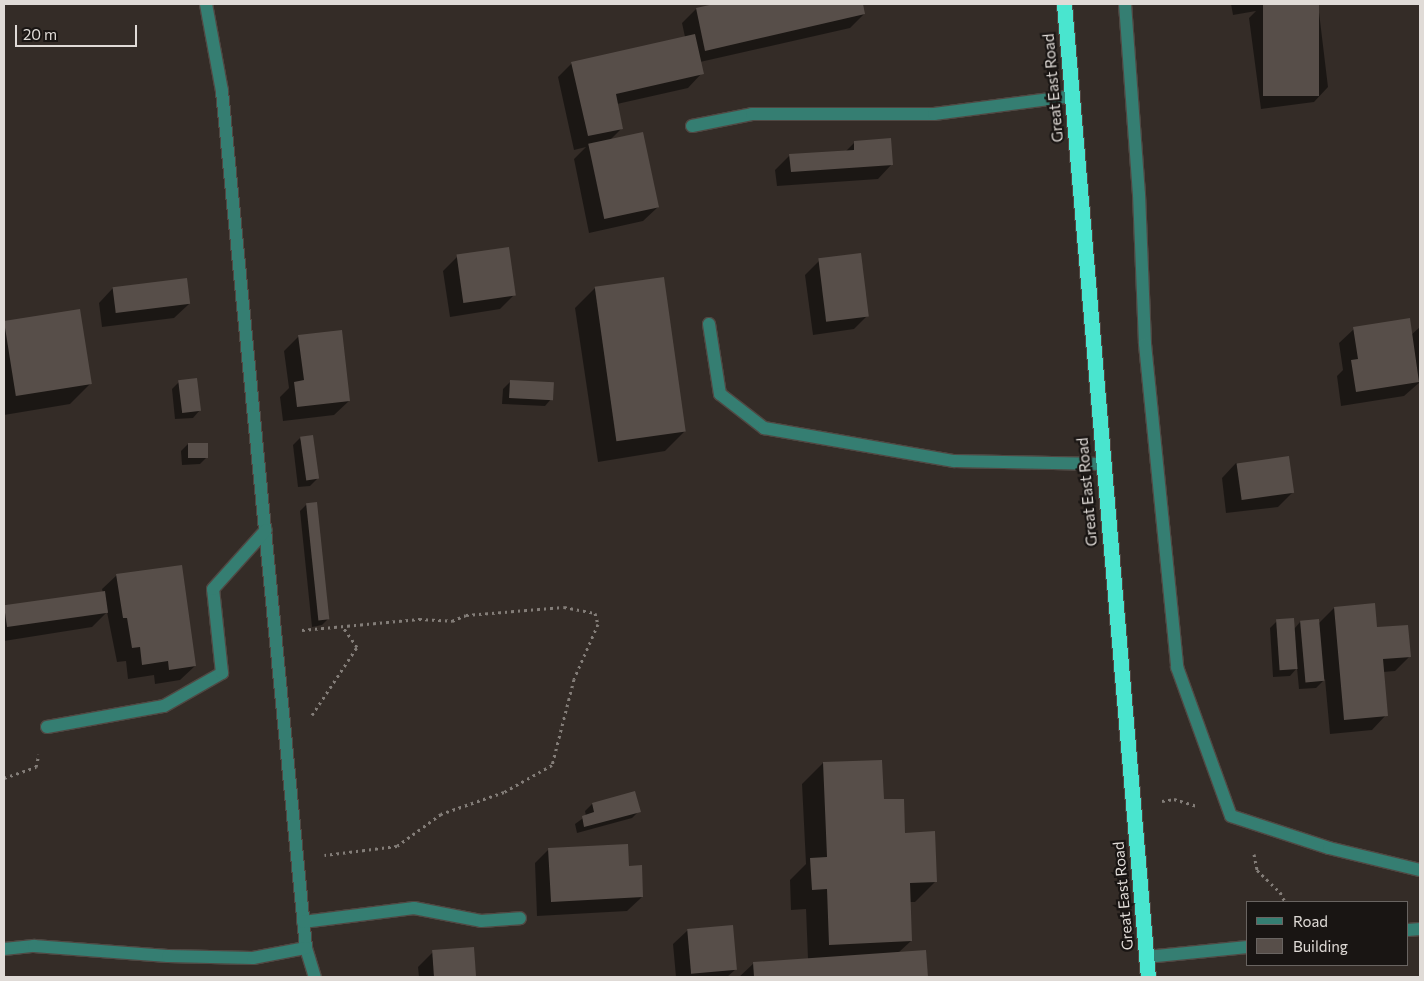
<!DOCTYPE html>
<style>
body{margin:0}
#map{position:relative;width:1424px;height:981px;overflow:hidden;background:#342c27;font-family:Commissioner,sans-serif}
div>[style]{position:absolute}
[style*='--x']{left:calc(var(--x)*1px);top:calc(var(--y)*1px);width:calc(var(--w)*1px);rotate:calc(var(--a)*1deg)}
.shadow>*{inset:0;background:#0007}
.building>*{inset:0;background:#574e49;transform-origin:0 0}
.path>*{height:3px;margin-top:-1.5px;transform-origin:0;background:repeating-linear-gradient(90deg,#837d78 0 2.5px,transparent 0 6.5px)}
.roads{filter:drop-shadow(1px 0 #504843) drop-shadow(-1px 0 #504843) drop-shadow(0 1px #504843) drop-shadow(0 -1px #504843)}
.minor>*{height:12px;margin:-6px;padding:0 6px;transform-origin:6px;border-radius:6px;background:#357e72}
.highway>*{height:15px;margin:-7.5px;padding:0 7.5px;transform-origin:7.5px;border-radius:7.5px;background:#49e5cf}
span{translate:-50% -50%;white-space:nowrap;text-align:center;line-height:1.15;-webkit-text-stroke:4.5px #191513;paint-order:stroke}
.street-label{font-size:15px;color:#e0dbd7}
.frame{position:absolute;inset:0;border:5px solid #e0dbd7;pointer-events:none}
.legend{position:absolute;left:1246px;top:901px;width:162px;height:65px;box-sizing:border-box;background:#191513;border:1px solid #696461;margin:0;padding:6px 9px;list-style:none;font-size:15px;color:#e0dbd7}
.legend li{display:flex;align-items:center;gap:10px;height:25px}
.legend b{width:25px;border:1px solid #696461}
.scale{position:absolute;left:15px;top:25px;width:122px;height:22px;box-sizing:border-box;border:2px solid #e0dbd7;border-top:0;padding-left:6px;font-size:15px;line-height:18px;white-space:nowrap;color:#e0dbd7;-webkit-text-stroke:4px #191513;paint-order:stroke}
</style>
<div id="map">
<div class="shadow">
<div style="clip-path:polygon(720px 4px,862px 4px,864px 14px,850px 28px,700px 62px,702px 73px,688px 88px,617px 104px,622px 128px,610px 140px,658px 207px,643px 221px,589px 233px,574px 159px,586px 147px,574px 150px,558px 77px,572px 63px,685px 37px,682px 23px,696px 9px)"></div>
<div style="clip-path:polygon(1231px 4px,1318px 4px,1328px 87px,1314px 102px,1261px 109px,1249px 18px,1256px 11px,1233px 15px)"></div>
<div style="clip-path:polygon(855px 142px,892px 164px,878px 179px,777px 186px,775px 170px,790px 155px,845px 152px)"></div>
<div style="clip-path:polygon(508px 249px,515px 294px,500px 309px,450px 317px,443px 271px,457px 257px)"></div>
<div style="clip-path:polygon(819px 261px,868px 315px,854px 329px,813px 335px,805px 275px)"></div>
<div style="clip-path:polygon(186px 280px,189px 304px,174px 318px,102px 327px,99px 303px,113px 288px)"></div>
<div style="clip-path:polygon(595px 288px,685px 431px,665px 451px,598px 462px,575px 308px)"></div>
<div style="clip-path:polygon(79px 310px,91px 383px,70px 404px,4px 415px,4px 322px)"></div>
<div style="clip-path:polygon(1420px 327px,1420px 382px,1404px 396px,1341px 406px,1337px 376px,1343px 370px,1339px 343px,1354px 329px,1411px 335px)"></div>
<div style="clip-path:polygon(299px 336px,349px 401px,334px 415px,283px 421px,280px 397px,289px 388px,284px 351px)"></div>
<div style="clip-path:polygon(179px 382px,200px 410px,193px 418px,175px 419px,172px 389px)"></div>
<div style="clip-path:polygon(510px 382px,552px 398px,545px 406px,502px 404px,503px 389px)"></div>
<div style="clip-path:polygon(300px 438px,317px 479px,310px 486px,298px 487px,293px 445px)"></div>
<div style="clip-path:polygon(188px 444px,207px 457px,200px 464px,182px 465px,181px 451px)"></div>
<div style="clip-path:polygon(1236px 463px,1292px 493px,1278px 507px,1226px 513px,1222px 478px)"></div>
<div style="clip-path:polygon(307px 504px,329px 618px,322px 625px,312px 627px,300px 511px)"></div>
<div style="clip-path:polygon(117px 575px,195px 666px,180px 680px,155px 684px,154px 675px,128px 679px,126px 661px,117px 662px,107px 612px,92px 627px,4px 641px,4px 607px,103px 593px,102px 589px)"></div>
<div style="clip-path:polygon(1334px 608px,1376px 629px,1409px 657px,1395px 671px,1383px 672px,1386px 715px,1372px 730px,1330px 734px,1325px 679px,1316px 688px,1299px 689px,1297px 668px,1290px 676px,1273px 677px,1270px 628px,1277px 621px,1294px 629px,1301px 621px,1318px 624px)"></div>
<div style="clip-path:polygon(823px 763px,883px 800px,936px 881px,915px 902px,909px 902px,911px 941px,898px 953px,925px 952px,926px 977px,739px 977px,754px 963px,808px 959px,806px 909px,791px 910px,790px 880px,806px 864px,802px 784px)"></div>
<div style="clip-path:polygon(592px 804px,639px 811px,632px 818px,577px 833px,575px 824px,586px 816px,585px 811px)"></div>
<div style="clip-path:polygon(549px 849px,628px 867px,642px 897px,627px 911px,537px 916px,535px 863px)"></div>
<div style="clip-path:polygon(688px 930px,736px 969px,727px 977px,676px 977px,673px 944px)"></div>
<div style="clip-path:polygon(472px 949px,475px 977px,419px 977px,418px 967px,433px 952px)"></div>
</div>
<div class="building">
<div style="clip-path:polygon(714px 4px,863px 4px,865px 14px,705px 51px,696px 8px)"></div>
<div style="left:1263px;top:4px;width:56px;height:92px"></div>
<div style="clip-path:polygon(695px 34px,704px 74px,616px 94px,623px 129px,588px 136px,571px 62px)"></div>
<div style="left:643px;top:132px;width:77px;height:56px;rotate:78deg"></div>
<div style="clip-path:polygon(891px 138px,893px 165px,791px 172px,789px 154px,854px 150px,854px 141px)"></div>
<div style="left:509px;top:247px;width:49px;height:53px;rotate:82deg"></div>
<div style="left:861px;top:253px;width:64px;height:43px;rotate:83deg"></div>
<div style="left:664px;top:277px;width:156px;height:70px;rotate:82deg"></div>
<div style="left:187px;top:278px;width:26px;height:75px;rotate:83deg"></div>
<div style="left:80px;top:309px;width:76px;height:77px;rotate:81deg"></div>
<div style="clip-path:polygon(1410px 318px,1419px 382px,1356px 392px,1351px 360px,1358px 359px,1353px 327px)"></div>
<div style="clip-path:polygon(342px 330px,350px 401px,297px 407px,294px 382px,304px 380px,298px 335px)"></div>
<div style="left:197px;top:378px;width:33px;height:19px;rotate:83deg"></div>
<div style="left:510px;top:380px;width:44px;height:18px;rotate:3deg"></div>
<div style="left:313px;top:435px;width:44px;height:13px;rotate:82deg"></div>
<div style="left:188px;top:443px;width:20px;height:15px"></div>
<div style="left:1289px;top:456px;width:37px;height:53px;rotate:82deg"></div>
<div style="left:317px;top:502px;width:118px;height:11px;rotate:84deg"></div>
<div style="clip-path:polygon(182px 565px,196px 666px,169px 670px,168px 661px,142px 665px,140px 647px,132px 648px,127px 618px,123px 618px,116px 574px)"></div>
<div style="left:105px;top:591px;width:22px;height:102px;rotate:82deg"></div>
<div style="clip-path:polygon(1375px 603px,1377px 627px,1408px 625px,1411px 657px,1383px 659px,1388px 716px,1344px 720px,1334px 607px)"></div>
<div style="left:1294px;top:618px;width:51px;height:18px;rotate:86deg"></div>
<div style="left:1319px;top:619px;width:62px;height:19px;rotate:85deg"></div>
<div style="clip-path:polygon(882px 760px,884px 799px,904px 799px,905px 833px,935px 831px,937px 882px,910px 883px,912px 941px,829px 945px,827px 889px,812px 890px,810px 858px,827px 857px,823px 762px)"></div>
<div style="clip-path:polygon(635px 791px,641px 812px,584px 827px,582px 816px,594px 812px,592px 803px)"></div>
<div style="clip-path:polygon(628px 844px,629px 866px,642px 865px,643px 897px,551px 902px,548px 848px)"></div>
<div style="left:733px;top:925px;width:45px;height:46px;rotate:85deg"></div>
<div style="left:474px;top:947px;width:30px;height:42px;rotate:86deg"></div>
<div style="clip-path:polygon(926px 950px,928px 977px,754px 977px,753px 962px)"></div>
</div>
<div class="path">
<div style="--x:302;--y:630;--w:118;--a:-5.4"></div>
<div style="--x:419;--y:619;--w:33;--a:3"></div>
<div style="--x:452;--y:621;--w:15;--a:-23"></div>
<div style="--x:466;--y:615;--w:98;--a:-4.7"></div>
<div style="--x:564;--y:607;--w:32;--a:11"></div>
<div style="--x:595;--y:613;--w:11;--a:75"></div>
<div style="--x:598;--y:624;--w:60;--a:113.6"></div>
<div style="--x:574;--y:679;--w:89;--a:104.3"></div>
<div style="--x:552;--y:765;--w:55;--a:150.6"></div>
<div style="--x:504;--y:792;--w:67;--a:160.8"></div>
<div style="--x:441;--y:814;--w:54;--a:144"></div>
<div style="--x:397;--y:846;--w:73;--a:172.9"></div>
<div style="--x:312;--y:715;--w:82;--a:-56.5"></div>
<div style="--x:357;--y:647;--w:24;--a:-125"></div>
<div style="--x:4;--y:778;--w:34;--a:-19"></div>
<div style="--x:36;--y:767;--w:13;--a:-77"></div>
<div style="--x:1162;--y:801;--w:12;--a:-9"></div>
<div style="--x:1174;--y:799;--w:24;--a:17"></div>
<div style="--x:1254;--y:854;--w:16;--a:79"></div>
<div style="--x:1257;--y:870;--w:32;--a:44"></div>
<div style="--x:1280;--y:892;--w:11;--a:63"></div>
</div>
<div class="roads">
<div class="minor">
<div style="--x:206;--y:4;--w:88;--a:79.6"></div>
<div style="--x:222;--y:91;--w:861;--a:84.4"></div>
<div style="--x:306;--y:948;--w:30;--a:73"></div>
<div style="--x:1125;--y:4;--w:191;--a:85.8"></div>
<div style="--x:1139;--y:194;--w:150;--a:87.7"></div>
<div style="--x:1145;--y:344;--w:325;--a:84.3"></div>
<div style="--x:1177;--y:667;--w:158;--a:70.1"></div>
<div style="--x:1231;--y:816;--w:103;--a:18.1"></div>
<div style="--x:1329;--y:848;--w:94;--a:13.6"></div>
<div style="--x:692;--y:126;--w:61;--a:-11.3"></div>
<div style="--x:752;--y:114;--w:182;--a:0"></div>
<div style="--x:934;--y:114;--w:139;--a:-7.4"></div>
<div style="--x:709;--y:324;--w:71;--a:81.1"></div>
<div style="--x:720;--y:394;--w:56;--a:37.7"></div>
<div style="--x:764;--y:428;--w:193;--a:9.9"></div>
<div style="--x:954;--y:461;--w:148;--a:1.2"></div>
<div style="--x:47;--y:727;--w:119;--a:-10.2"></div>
<div style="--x:164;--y:706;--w:67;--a:-29.6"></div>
<div style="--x:222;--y:673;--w:84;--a:-96.1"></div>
<div style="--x:213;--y:589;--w:79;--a:-48.1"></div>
<div style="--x:303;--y:922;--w:112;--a:-7.2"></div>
<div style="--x:414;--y:908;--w:68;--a:11"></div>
<div style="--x:481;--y:921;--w:39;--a:-4"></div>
<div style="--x:1408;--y:930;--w:12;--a:-5"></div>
<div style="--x:4;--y:949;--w:30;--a:-6"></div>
<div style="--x:34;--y:946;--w:134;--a:4.3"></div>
<div style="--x:168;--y:956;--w:85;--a:1.3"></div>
<div style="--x:253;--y:958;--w:54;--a:-10.7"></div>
<div style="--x:1146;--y:957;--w:102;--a:-5.6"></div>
</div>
<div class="highway">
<div style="--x:1064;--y:4;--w:977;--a:85.07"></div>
</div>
</div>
<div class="street-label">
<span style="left:1053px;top:88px;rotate:-95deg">Great East Road</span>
<span style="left:1087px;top:492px;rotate:-95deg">Great East Road</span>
<span style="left:1123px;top:896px;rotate:-95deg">Great East Road</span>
</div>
<div class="frame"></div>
<ul class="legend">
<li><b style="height:6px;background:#357e72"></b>Road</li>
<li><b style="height:14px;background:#574e49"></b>Building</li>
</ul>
<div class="scale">20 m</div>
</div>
